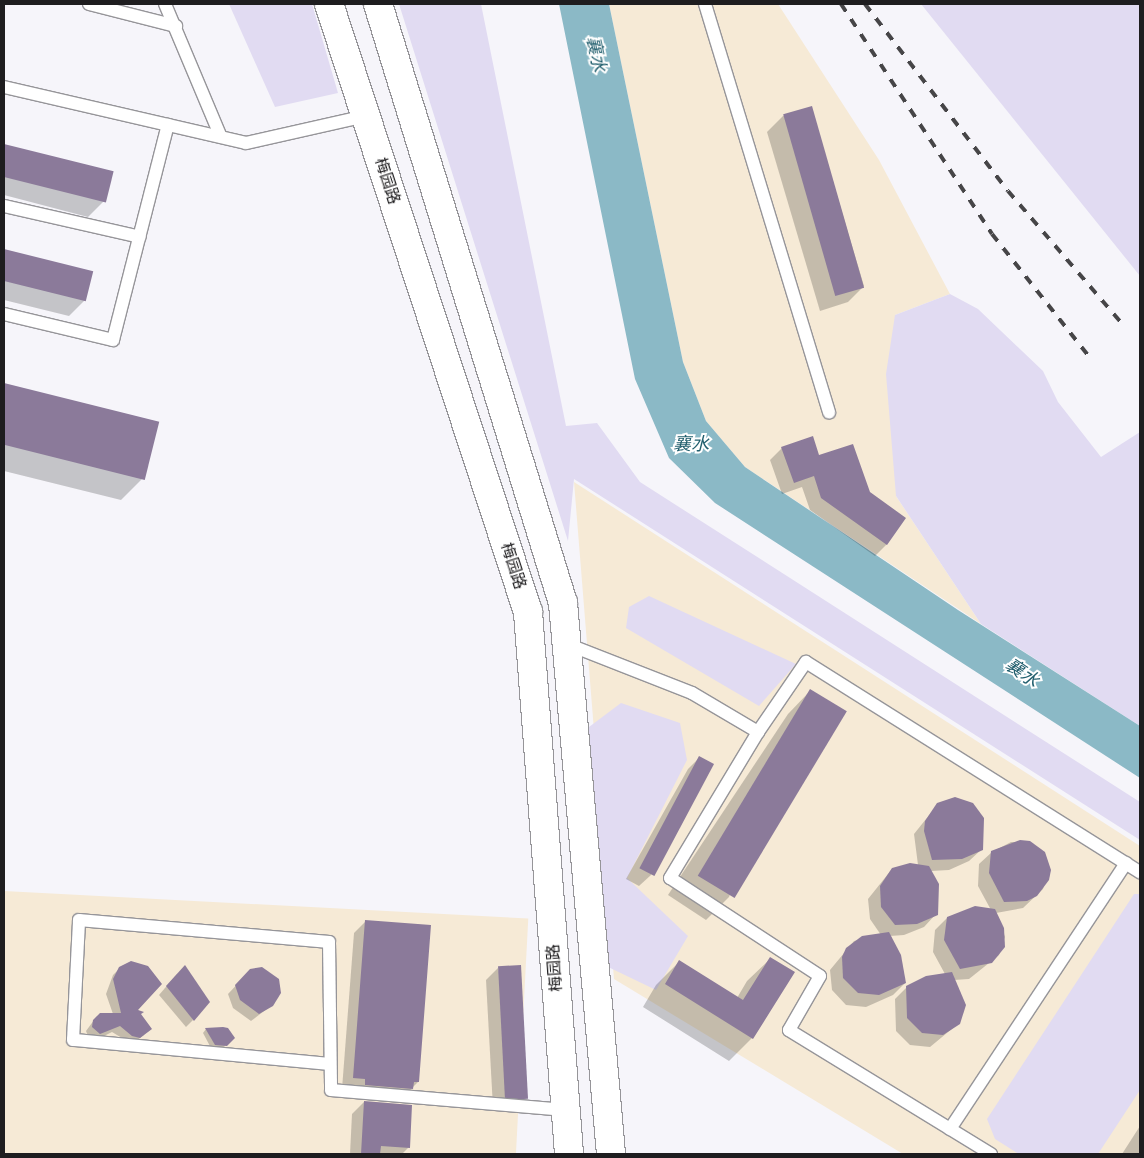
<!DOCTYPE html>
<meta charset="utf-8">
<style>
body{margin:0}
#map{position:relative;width:1144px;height:1158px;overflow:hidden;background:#f6f5fa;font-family:Cabin,"Noto Sans SC",sans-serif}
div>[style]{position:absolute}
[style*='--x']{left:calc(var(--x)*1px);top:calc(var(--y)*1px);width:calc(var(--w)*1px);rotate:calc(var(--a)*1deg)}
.industrial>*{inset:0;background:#f6ead6;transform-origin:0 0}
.green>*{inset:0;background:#e1dbf2}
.water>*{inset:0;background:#8bb9c6}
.shadow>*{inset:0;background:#0003}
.building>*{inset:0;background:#8b7a9a;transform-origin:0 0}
.roads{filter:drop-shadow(1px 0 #969599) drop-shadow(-1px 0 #969599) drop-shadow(0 1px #969599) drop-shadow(0 -1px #969599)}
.service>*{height:12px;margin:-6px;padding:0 6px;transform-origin:6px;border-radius:6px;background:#fff}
.secondary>*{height:28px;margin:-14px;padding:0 14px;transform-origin:14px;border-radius:14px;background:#fff}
.rail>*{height:4px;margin-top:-2px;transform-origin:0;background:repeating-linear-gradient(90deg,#464547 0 9px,transparent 0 18px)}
span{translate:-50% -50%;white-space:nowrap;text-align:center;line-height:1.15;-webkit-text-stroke:4px #fff;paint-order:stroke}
.street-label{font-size:16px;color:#1e1d1f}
.water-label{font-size:18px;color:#225f6e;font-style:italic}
.frame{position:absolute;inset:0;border:5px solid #1e1d1f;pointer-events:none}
</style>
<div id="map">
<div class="industrial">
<div style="clip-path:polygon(609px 4px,778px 4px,879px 160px,950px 294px,895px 315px,896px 496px,981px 624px,745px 467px,706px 421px,683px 362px)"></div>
<div style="clip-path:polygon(574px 482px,1140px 846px,1140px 1154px,903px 1154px,614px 979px)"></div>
<div style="left:4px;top:891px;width:525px;height:263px;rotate:3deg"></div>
</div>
<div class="green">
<div style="clip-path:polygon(229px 4px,312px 4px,338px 93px,275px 107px)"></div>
<div style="clip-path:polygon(399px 4px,481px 4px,566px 426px,597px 423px,640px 482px,1140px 802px,1140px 840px,574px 479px,568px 541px)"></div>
<div style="clip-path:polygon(921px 4px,1140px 4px,1140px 276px)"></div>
<div style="clip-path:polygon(950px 294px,978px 309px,1043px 371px,1058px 402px,1101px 457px,1140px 432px,1140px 726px,981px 624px,896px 496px,886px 374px,895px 315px)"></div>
<div style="clip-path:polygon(649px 596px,796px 664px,759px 706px,626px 628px,629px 607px)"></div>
<div style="clip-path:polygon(621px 703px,680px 723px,687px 760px,627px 878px,688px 936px,656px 990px,604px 965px,585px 730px)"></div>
<div style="clip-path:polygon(1134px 894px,1140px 894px,1140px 1090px,1098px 1154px,1019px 1154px,995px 1139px,987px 1119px)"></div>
</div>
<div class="water">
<div style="clip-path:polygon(559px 4px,609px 4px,683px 362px,706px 421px,745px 467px,958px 610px,1140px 726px,1140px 778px,715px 503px,669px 458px,635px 379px)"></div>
</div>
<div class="shadow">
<div style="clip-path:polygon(811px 108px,864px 286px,848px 302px,820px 311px,767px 132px,783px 116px)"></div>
<div style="clip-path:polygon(4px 146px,111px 173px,104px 201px,88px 217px,4px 195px)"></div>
<div style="clip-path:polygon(4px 250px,92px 272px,85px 300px,69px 316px,4px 300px)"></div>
<div style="clip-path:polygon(4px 384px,158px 422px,144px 477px,121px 500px,4px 471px)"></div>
<div style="clip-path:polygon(782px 448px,819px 457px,887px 544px,875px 556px,810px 510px,802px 487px,782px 494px,770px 460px)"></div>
<div style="clip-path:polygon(811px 690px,729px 897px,706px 920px,668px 895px,788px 714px)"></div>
<div style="clip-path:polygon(700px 757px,712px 764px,651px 875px,639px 886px,626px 879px,688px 769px)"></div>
<div style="clip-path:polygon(938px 804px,982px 849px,969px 861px,949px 870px,931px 871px,936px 914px,924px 927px,904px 935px,890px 936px,905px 983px,893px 995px,866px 1007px,846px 1005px,832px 990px,830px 970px,854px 941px,881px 935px,870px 919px,868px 899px,892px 869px,918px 865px,914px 834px)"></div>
<div style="clip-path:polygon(1011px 842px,1029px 842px,1049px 870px,1043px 889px,1023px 908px,996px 913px,1005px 937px,999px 955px,969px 979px,954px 980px,959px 1023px,930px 1047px,910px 1045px,896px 1031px,895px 999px,907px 987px,945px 974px,933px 952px,935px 930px,947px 918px,991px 910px,978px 886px,979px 864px,992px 852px)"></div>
<div style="clip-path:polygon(366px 921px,418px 1082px,400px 1100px,342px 1089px,354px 933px)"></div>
<div style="clip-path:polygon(771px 958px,752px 1038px,729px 1061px,643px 1007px,656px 985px,679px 962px,737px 998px,747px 981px)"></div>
<div style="clip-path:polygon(120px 968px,140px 1014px,144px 1035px,132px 1044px,112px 1032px,96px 1040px,88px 1036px,86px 1031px,97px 1016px,113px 1014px,106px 994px,113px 975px)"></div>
<div style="clip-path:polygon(498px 968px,526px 1098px,514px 1110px,493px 1108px,486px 980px)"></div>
<div style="clip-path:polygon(177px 974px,193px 1020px,186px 1027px,159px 995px)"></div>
<div style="clip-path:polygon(242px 979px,272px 1005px,251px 1021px,233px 1008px,228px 994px)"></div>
<div style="clip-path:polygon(206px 1029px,227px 1044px,223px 1048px,211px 1048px,203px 1033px)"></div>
<div style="clip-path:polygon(364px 1102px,409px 1147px,402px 1154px,350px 1154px,352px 1114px)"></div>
<div style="clip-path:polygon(1140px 1126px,1140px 1154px,1122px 1154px)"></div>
</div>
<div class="building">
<div style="left:812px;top:106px;width:189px;height:30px;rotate:74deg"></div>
<div style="left:4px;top:144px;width:113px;height:32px;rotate:14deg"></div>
<div style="left:4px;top:249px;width:92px;height:31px;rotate:14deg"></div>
<div style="left:4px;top:383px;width:160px;height:60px;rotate:14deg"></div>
<div style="clip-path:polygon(813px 436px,819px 455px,853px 444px,870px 492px,906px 518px,887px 545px,821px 498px,814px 476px,794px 483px,781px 447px)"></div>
<div style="left:810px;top:689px;width:43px;height:218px;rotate:31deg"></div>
<div style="left:699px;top:756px;width:17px;height:127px;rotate:28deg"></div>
<div style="clip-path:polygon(955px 797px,973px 803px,984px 818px,983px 850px,962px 859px,932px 860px,924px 831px,925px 821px,937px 803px)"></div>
<div style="clip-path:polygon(1020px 840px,1030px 841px,1045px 852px,1051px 870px,1049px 880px,1037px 896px,1027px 901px,1004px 902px,989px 873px,991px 851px)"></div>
<div style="clip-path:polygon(910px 863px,929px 866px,939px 884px,938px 915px,917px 924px,895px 925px,881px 907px,880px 886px,892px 868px)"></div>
<div style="clip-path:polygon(975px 906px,995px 909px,1004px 928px,1005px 947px,992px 963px,960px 969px,944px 940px,947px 917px)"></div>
<div style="clip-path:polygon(365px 920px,431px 925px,419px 1082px,414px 1082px,413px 1089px,365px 1085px,365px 1079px,353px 1078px)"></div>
<div style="clip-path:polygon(889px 932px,901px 955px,906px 983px,879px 995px,858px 993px,843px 978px,842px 957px,846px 948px,862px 936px)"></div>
<div style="clip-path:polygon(770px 957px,795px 972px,753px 1039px,665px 984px,679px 960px,743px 1000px)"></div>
<div style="clip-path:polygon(131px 961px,148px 966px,162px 984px,138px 1010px,144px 1012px,141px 1014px,152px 1029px,140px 1038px,132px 1036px,120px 1026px,100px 1034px,92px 1027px,93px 1020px,100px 1013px,121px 1013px,113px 979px,119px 967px)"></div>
<div style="clip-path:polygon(185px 965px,210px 1002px,194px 1021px,166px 986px)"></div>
<div style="left:521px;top:965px;width:134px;height:23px;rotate:87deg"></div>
<div style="clip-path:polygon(262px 967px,279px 979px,281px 993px,273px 1006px,259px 1014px,240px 1000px,235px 985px,250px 969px)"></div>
<div style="clip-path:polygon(952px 972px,966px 1005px,960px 1024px,943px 1035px,922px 1033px,907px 1018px,906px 986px,926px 976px)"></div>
<div style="clip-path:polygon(223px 1027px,228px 1028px,235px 1038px,227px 1046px,215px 1045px,205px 1028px)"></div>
<div style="clip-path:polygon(364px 1101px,412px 1105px,410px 1148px,381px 1146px,380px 1154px,361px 1154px)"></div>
</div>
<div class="roads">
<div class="service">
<div style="--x:89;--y:4;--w:90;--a:14.2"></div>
<div style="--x:165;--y:4;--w:144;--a:67.2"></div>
<div style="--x:705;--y:4;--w:427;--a:73.1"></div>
<div style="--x:4;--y:87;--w:248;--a:13"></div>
<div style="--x:246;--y:143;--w:123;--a:-12.7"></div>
<div style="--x:4;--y:206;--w:139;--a:12.8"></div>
<div style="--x:4;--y:314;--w:112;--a:13.4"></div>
<div style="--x:113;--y:340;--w:222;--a:-75.7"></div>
<div style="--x:567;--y:644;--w:134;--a:21.4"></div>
<div style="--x:692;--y:693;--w:77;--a:30.6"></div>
<div style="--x:329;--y:1064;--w:257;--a:-174.6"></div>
<div style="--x:73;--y:1040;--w:120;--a:-87.1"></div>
<div style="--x:79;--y:920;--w:251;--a:5"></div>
<div style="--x:329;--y:942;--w:148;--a:89.2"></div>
<div style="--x:331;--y:1090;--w:235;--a:4.9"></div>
<div style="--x:950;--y:1129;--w:319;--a:-56.5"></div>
<div style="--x:991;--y:1154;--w:237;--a:-148.5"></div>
<div style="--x:789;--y:1030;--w:62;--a:-60.1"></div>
<div style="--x:820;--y:976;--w:179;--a:-146.8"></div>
<div style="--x:670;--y:878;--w:170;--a:-58.9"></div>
<div style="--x:758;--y:732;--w:85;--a:-55.6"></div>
<div style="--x:806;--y:662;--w:395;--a:32.2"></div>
</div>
<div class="secondary">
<div style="--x:329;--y:4;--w:640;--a:71.88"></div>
<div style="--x:528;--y:612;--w:544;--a:85.67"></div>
<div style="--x:378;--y:4;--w:627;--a:72.84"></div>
<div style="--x:563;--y:603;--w:553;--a:85.02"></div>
</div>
</div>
<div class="rail">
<div style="--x:841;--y:4;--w:275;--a:56.7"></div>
<div style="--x:992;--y:234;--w:161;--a:51.6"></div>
<div style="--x:865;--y:4;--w:235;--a:52.6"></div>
<div style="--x:1008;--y:191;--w:178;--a:49.3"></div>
</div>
<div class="street-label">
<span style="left:387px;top:181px;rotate:72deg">梅园路</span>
<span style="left:513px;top:566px;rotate:72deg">梅园路</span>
<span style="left:555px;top:968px;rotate:-94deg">梅园路</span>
</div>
<div class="water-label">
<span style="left:596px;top:54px;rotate:78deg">襄水</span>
<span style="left:691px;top:444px">襄水</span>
<span style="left:1022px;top:673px;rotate:34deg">襄水</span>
</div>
<div class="frame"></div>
</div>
